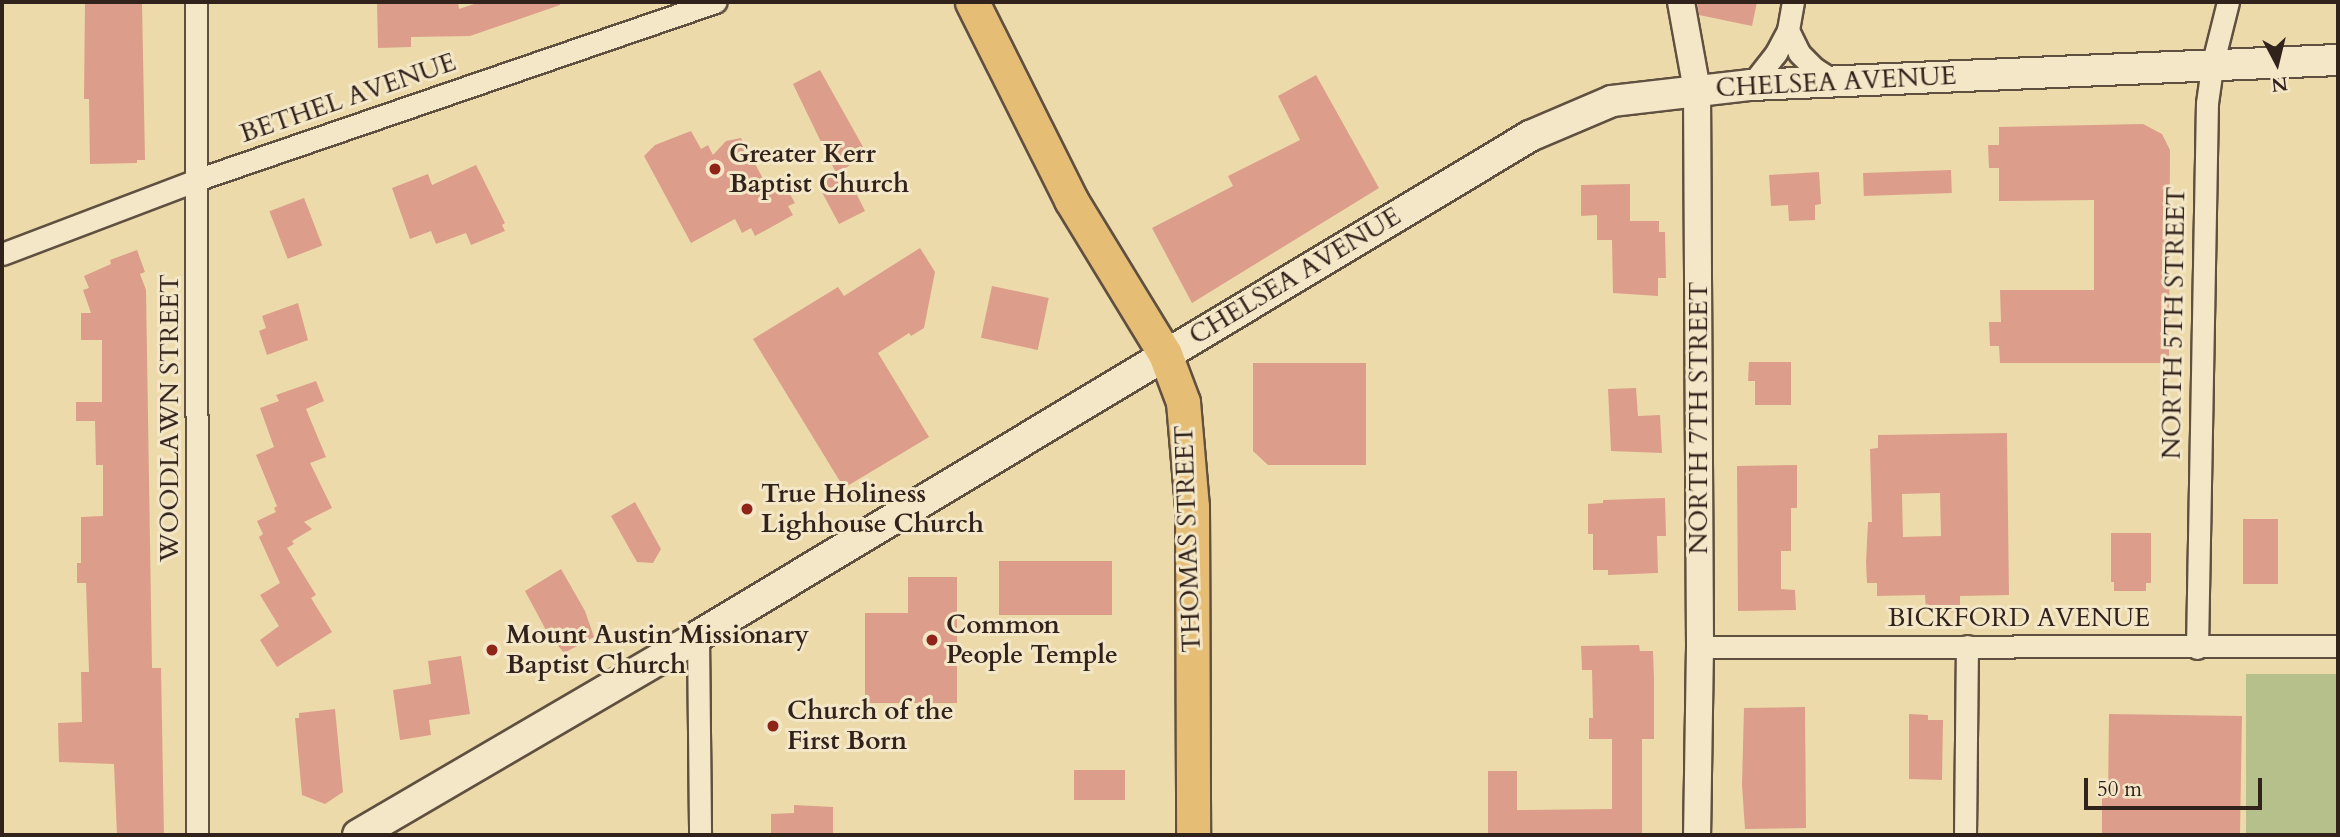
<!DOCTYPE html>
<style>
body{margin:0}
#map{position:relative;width:2340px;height:837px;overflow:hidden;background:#ecdaaa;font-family:Cardo,serif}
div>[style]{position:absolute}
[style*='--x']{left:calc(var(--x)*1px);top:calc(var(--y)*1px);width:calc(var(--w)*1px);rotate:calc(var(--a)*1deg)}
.green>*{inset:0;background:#b6c08a;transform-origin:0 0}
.building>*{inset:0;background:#dc9e8a;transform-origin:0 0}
.roads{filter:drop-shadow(2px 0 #605040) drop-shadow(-2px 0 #605040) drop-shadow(0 2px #605040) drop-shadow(0 -2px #605040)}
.minor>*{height:21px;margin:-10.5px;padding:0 10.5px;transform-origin:10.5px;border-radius:10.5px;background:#f3e7c8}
.tertiary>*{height:26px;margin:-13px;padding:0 13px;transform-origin:13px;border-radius:13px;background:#f3e7c8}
.secondary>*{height:30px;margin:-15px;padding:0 15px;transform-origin:15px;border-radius:15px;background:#f3e7c8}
.primary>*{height:33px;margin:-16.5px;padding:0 16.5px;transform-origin:16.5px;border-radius:16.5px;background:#e6bd75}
.dots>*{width:19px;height:19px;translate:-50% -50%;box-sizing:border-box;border:4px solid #f3e7c8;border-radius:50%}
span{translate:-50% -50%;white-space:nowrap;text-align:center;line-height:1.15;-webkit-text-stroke:6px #f3e7c8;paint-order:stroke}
.street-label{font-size:26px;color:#32221c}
.poi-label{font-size:26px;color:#32221c;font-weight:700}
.left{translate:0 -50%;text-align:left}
.frame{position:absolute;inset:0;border:4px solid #32221c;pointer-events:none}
.north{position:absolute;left:2242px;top:28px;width:70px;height:70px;-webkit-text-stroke:5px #f3e7c8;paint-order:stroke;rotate:173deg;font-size:19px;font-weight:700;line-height:28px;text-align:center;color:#32221c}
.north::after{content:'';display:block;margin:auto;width:24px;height:32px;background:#32221c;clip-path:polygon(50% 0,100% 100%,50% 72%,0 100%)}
.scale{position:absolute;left:2084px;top:778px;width:178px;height:32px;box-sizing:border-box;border:4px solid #32221c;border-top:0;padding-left:9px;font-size:21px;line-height:24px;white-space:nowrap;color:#32221c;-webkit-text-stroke:5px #f3e7c8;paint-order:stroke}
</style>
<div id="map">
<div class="green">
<div style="left:2338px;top:674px;width:161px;height:92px;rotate:90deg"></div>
</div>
<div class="building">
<div style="clip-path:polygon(85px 2px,142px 2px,145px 160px,137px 160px,137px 163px,90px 164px,89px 99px,84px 99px)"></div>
<div style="clip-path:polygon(377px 2px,458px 2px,459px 9px,480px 2px,560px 2px,560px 5px,470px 36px,411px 37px,411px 47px,378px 48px)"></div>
<div style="clip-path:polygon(1697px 2px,1757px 2px,1752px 26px,1699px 15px)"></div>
<div style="clip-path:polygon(820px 70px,867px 154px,844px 169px,865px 211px,839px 224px,817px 183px,835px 171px,793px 84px)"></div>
<div style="clip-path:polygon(1316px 75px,1379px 188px,1192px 303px,1152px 228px,1233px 186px,1228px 176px,1300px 140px,1278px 96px)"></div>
<div style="clip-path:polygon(2143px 124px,2162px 134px,2170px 150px,2169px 363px,2000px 363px,1999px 346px,1990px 346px,1989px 322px,2001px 322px,2000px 290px,2094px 290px,2094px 200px,1999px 201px,1999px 168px,1989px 168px,1988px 145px,1999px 145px,1999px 127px)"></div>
<div style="clip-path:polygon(691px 131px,701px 149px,708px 145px,713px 155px,726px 141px,741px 138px,767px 186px,781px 178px,795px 203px,788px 206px,793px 215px,755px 236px,751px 228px,742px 233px,735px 219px,691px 243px,644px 156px,655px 145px)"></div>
<div style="clip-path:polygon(476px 165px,505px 223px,502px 225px,505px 231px,471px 245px,466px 233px,436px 244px,431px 231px,410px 239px,392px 188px,428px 174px,432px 185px)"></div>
<div style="left:1951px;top:170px;width:23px;height:88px;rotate:88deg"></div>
<div style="clip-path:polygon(1819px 172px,1821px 204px,1815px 205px,1815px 220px,1789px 221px,1788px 205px,1771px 206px,1769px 175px)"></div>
<div style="clip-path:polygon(1630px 184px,1630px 221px,1659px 221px,1659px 232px,1665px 232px,1666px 278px,1658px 278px,1658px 296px,1613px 293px,1612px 240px,1597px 240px,1597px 215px,1581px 216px,1581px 185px)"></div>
<div style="left:304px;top:198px;width:51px;height:37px;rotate:69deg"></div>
<div style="clip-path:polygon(920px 248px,935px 272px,924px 328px,911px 336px,909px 333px,878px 353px,929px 437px,844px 488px,753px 339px,838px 287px,844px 296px)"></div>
<div style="clip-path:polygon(137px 250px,145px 272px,140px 274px,146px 290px,152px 668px,161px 668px,164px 835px,117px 835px,114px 764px,59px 762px,58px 723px,82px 722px,81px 672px,89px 672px,86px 583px,77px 583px,77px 563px,81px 563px,81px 517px,103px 516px,103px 465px,96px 465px,95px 421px,76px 421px,76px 402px,102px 402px,102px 340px,81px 340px,81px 313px,91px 313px,83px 290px,89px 288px,84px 276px,111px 264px,110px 260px)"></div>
<div style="left:992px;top:286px;width:58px;height:53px;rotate:12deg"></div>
<div style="clip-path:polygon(298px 303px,308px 340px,267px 355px,259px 331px,266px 328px,262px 316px)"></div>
<div style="clip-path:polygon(1749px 362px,1791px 362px,1791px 405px,1755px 405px,1755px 381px,1748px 381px)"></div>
<div style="clip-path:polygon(1253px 363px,1366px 363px,1366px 465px,1268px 465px,1253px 451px)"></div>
<div style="clip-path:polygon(316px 381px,324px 401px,306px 409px,326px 457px,310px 463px,332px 508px,304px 522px,312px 529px,292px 541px,294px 544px,287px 548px,316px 595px,311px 598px,332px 632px,277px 667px,260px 640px,279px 626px,260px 595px,280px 583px,259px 537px,263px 534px,257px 521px,276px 512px,274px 508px,277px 506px,256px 455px,274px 447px,260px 408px,279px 401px,276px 395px)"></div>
<div style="clip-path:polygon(1636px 388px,1638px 416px,1660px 415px,1662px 453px,1611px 451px,1608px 389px)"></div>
<div style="clip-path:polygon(evenodd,2007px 433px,2009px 595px,1960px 596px,1960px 612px,1926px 612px,1925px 595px,1877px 596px,1877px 583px,1867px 583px,1866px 562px,1868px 522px,1872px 522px,1870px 449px,1878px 448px,1878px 435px,2007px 433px,1940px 493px,1941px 536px,1903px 537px,1902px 494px,1940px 493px)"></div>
<div style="clip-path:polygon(1797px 465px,1797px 508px,1791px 508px,1791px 551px,1781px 551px,1781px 589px,1795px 590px,1796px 610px,1738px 611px,1737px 466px)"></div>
<div style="clip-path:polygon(1665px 498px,1666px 536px,1657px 536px,1658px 573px,1608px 575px,1608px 570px,1593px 570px,1593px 534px,1588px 534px,1588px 504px,1603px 503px,1603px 500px)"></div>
<div style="clip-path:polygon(635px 502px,661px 549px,653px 563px,637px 562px,611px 516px)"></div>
<div style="left:2278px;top:519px;width:65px;height:35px;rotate:90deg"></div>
<div style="clip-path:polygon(2111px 533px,2151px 533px,2151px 583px,2146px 583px,2146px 591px,2114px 591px,2114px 582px,2111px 582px)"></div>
<div style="left:999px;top:561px;width:113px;height:54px"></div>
<div style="clip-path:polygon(561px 569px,585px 611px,594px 637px,564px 653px,547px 632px,525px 591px)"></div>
<div style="clip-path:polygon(908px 577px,957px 577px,957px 703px,865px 703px,865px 613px,908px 613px)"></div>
<div style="clip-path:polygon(1639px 645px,1640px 651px,1653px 651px,1654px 679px,1654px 739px,1642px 739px,1642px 835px,1488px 835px,1488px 771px,1517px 771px,1517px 810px,1612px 809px,1612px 739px,1589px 739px,1589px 718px,1593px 718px,1592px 670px,1582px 670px,1581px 646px)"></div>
<div style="clip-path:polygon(461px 656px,470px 714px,429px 720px,431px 735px,400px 740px,393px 690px,431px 684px,428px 661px)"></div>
<div style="clip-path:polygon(1805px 707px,1806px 828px,1745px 829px,1742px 785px,1744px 708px)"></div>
<div style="clip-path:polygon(335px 709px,343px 792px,325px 804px,302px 795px,295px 718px,299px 718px,299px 713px)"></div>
<div style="clip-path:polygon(1909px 714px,1928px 715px,1928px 720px,1943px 720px,1942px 780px,1909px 779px)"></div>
<div style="clip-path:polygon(2109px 714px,2242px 716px,2240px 835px,2102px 835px,2102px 798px,2108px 798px)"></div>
<div style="left:1125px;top:770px;width:30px;height:51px;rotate:90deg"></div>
<div style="clip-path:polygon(794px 805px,833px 807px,833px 835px,771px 835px,771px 814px,794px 813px)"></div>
</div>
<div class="roads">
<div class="minor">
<div style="--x:196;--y:2;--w:833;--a:89.93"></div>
<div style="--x:1788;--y:30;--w:25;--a:64"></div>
<div style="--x:1799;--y:53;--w:21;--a:45"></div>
<div style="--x:1814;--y:68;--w:24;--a:33"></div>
<div style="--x:1751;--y:85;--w:41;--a:-52"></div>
<div style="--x:1776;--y:53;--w:26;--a:-62"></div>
<div style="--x:1788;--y:30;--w:28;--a:-80"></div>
<div style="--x:2;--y:254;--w:211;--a:-20.8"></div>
<div style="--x:199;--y:179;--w:546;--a:-18.93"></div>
<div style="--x:698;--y:636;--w:199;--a:89.4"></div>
<div style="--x:1700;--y:647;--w:638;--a:-0.09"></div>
<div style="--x:2197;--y:648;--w:545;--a:-88.95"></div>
<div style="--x:2207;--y:103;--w:37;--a:-82"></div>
<div style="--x:2212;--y:66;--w:66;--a:-76"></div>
<div style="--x:1965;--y:835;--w:189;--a:-89.4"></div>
</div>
<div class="tertiary">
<div style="--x:1681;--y:2;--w:89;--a:79.7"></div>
<div style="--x:1697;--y:90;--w:557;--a:89.69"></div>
<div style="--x:1700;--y:647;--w:188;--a:90.9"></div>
</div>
<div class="secondary">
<div style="--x:358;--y:835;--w:394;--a:-30.3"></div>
<div style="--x:698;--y:636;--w:971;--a:-31"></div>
<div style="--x:1530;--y:136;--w:89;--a:-23.1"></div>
<div style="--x:1612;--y:101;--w:140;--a:-6.6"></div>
<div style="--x:1751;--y:85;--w:588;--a:-2.44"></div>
</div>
<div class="primary">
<div style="--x:972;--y:2;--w:221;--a:63.4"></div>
<div style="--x:1071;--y:200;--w:180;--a:58.6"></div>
<div style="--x:1165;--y:354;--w:51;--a:69.4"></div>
<div style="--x:1183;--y:402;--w:104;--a:85.1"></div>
<div style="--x:1192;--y:506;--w:329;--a:89.8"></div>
</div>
</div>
<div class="dots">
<div style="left:715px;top:169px;background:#8f2418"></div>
<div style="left:747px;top:509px;background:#8f2418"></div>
<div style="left:932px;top:640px;background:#8f2418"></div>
<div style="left:492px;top:650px;background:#8f2418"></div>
<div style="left:773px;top:726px;background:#8f2418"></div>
</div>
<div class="street-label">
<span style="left:1836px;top:82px;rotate:-3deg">CHELSEA AVENUE</span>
<span style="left:348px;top:98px;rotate:-19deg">BETHEL AVENUE</span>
<span style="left:1295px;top:276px;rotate:-31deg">CHELSEA AVENUE</span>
<span style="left:2174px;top:323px;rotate:-89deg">NORTH 5TH STREET</span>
<span style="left:170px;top:418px;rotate:-90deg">WOODLAWN STREET</span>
<span style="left:1699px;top:418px;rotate:-90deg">NORTH 7TH STREET</span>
<span style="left:1188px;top:539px;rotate:-92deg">THOMAS STREET</span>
<span style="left:2019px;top:618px">BICKFORD AVENUE</span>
</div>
<div class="poi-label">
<span class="left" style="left:729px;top:169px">Greater Kerr<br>Baptist Church</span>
<span class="left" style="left:761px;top:509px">True Holiness<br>Lighhouse Church</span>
<span class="left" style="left:946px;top:640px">Common<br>People Temple</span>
<span class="left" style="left:506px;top:650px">Mount Austin Missionary<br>Baptist Church</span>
<span class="left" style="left:787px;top:726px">Church of the<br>First Born</span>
</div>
<div class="frame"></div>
<div class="north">N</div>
<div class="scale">50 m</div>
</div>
